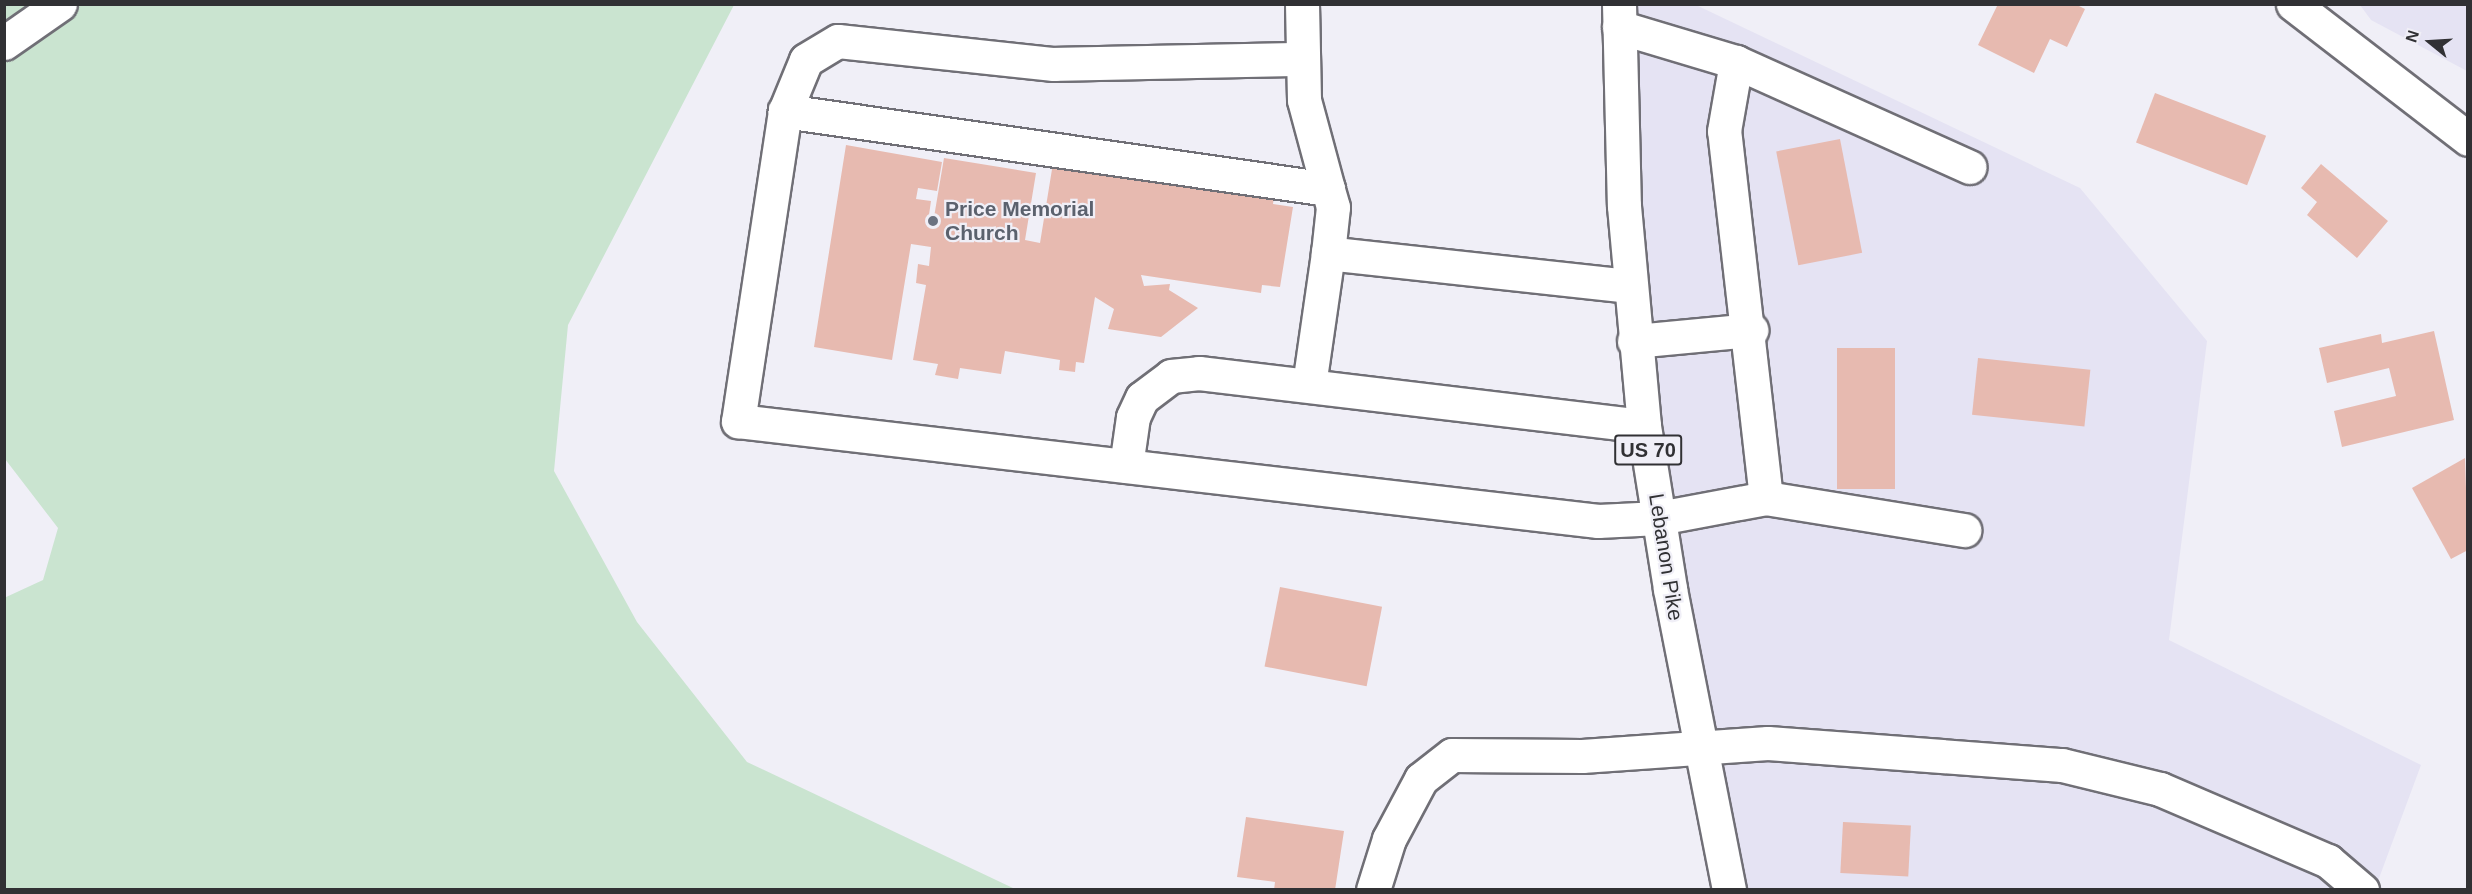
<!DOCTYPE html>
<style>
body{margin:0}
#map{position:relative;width:2472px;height:894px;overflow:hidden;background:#f0eff7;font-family:Arial,sans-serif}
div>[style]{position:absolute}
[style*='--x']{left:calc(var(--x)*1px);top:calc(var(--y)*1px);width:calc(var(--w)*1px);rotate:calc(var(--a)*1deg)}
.built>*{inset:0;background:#e5e3f3}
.green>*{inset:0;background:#cae4d0}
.building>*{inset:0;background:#e7bab0;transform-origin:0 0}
.roads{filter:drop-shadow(2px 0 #706f76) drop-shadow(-2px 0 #706f76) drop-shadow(0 2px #706f76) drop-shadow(0 -2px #706f76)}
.minor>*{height:33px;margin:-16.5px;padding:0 16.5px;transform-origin:16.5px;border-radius:16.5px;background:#fff}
.major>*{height:33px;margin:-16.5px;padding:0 16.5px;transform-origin:16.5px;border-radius:16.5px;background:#fff}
.dots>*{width:16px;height:16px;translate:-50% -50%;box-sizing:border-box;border:3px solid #f0eff7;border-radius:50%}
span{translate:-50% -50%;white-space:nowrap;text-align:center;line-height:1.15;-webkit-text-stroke:4.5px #f0eff7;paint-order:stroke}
.shield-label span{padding:2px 4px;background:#f0eff7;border:2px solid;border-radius:4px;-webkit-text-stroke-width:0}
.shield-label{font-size:20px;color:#313134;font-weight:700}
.worship-label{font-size:21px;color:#5b616d;font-weight:700}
.left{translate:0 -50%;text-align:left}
.street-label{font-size:21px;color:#313134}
.frame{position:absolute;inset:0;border:6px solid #313134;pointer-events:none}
.north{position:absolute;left:2400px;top:12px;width:60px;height:60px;-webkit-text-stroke:4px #f0eff7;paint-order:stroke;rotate:288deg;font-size:16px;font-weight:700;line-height:24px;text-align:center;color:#313134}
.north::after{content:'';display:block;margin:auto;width:21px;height:27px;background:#313134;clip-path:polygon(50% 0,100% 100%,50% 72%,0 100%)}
</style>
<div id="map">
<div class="built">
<div style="clip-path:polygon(1619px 5px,1696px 5px,2080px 188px,2207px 341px,2169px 640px,2421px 765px,2375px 889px,1729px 889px,1683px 661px)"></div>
<div style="clip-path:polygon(2360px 5px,2467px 5px,2467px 71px,2371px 20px)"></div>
</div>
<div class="green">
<div style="clip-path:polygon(5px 5px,734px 5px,568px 325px,554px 471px,637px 622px,747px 762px,1015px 889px,5px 889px,4px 598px,43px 580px,58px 528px,5px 459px)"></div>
</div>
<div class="building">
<div style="clip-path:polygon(1998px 4px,2075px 4px,2085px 9px,2067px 47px,2050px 39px,2034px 73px,1978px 45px)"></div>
<div style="left:2155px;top:93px;width:119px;height:53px;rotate:21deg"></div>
<div style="left:1840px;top:139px;width:116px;height:65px;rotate:79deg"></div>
<div style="clip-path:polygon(846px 145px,942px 162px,937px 191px,918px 188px,916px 199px,931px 201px,928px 222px,933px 223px,944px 158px,1036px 173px,1025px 240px,1040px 243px,1054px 157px,1274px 197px,1273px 204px,1293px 207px,1280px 287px,1262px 285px,1261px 293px,1141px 275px,1144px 286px,1170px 284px,1169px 290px,1198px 308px,1161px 337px,1108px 329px,1114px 309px,1095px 297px,1084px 363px,1076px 362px,1075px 372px,1059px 370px,1060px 360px,1005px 351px,1001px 374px,960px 368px,958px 379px,935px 375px,938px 364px,913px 360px,926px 285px,916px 283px,918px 264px,929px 266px,931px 247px,911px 244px,892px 360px,814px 347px)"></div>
<div style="clip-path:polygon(2321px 164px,2388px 221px,2357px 258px,2307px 215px,2317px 202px,2301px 188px)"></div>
<div style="clip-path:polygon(2434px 331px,2454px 420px,2342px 447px,2334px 411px,2396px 396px,2389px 368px,2327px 383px,2319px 348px,2381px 334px,2382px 343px)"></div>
<div style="left:1837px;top:348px;width:58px;height:141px"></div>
<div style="left:1978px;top:358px;width:113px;height:57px;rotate:6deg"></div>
<div style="clip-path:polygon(2465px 458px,2468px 550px,2451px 559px,2412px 488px)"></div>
<div style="left:1280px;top:587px;width:104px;height:81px;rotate:11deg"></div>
<div style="clip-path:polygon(1246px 817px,1344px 831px,1335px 890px,1274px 890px,1275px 882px,1237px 877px)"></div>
<div style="left:1843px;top:822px;width:68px;height:51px;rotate:3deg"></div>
</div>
<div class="roads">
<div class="minor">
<div style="--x:1302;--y:4;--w:96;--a:88.8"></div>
<div style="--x:1304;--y:100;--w:92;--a:74.9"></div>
<div style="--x:2293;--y:4;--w:221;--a:37.6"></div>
<div style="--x:1619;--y:27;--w:122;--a:16.7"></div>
<div style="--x:1736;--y:62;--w:256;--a:24.2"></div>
<div style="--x:4;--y:43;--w:68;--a:-34.9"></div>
<div style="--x:785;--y:111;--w:55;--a:-67.6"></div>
<div style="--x:806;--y:60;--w:37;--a:-31"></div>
<div style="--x:838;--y:41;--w:217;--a:6.1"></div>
<div style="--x:1054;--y:64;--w:248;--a:-1.2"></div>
<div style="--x:1630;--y:286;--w:304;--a:-173.8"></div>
<div style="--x:1328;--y:253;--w:46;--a:-83.8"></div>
<div style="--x:1333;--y:207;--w:19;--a:-106"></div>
<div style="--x:1328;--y:189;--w:549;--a:-171.83"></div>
<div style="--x:785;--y:111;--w:314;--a:98.6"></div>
<div style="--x:738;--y:421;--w:866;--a:6.63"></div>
<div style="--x:1598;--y:521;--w:61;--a:-2.8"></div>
<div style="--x:1659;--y:518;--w:109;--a:-10.6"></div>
<div style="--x:1766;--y:498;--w:369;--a:-96.5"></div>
<div style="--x:1724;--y:131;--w:70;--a:-80.1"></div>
<div style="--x:1634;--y:341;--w:118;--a:-5.4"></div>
<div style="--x:1309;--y:385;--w:133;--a:-81.8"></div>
<div style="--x:1126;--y:466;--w:49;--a:-81.9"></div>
<div style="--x:1133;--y:417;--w:21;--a:-65"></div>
<div style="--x:1142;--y:398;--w:36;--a:-37"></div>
<div style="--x:1171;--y:376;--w:28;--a:-6"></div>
<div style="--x:1199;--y:373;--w:448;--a:6.8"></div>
<div style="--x:1766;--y:498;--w:201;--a:9.2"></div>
<div style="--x:1373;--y:890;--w:53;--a:-72.6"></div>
<div style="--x:1389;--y:839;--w:68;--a:-61.9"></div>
<div style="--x:1421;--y:779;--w:39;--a:-38"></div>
<div style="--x:1452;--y:755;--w:130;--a:0.4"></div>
<div style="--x:1582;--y:756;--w:186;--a:-4"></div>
<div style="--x:1768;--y:743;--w:295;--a:4.3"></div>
<div style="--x:2062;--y:765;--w:101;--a:13.8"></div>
<div style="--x:2160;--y:789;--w:183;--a:23.2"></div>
<div style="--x:2328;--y:861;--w:45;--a:40.5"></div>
</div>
<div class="major">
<div style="--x:1619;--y:4;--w:202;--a:88.6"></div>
<div style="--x:1624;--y:206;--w:221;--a:84.8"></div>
<div style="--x:1644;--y:426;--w:165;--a:80.9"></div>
<div style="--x:1670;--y:589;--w:307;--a:78.9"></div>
</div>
</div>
<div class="dots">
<div style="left:933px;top:221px;background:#6b7280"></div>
</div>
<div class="shield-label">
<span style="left:1648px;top:450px">US 70</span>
</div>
<div class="worship-label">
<span class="left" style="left:945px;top:221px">Price Memorial<br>Church</span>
</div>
<div class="street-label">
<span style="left:1666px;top:557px;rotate:81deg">Lebanon Pike</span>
</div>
<div class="frame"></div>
<div class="north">N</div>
</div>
